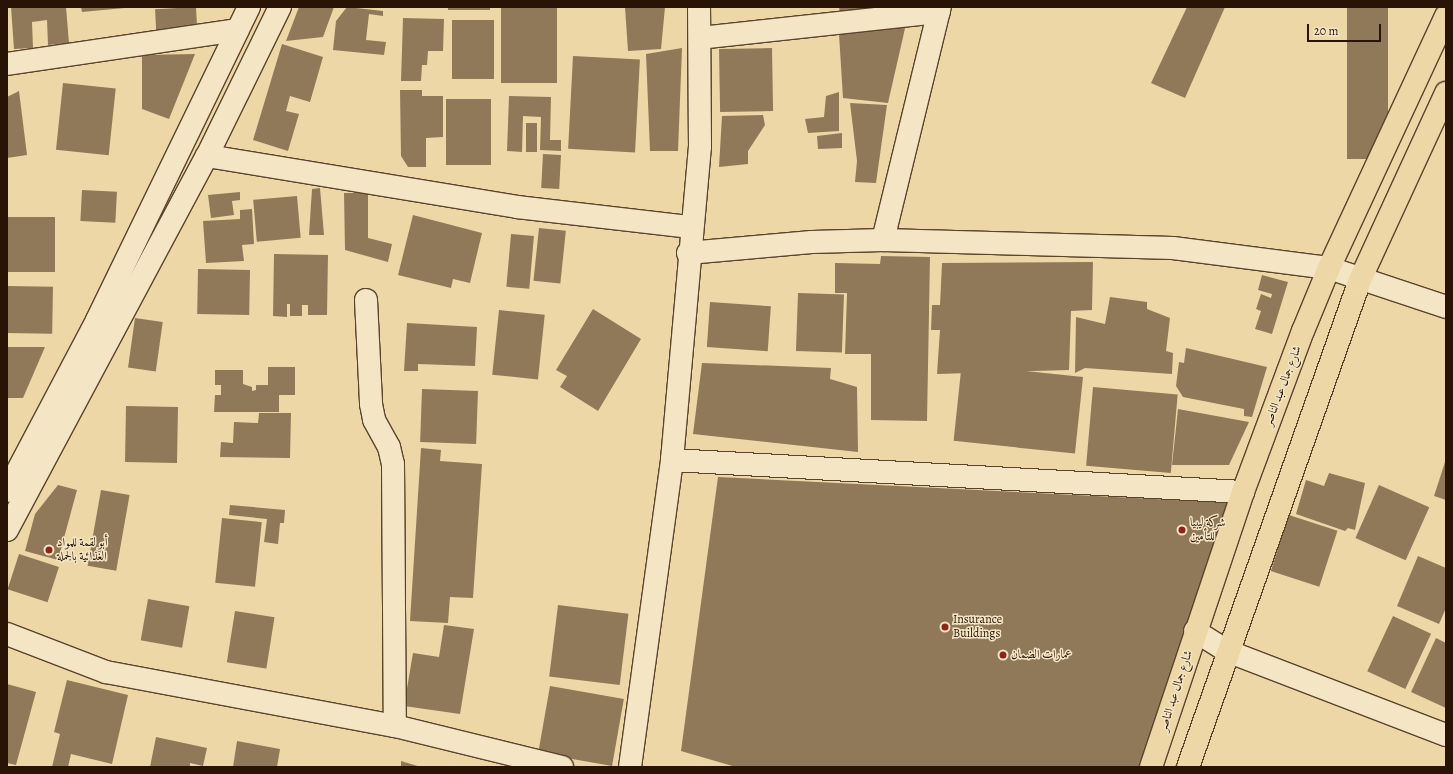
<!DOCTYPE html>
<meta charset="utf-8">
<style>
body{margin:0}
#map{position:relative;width:1453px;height:774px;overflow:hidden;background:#eed7a6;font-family:Alegreya,Amiri,serif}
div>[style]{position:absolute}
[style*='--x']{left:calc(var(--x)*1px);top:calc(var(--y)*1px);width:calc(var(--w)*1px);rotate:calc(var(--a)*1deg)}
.building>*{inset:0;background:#8f7959;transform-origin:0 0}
.roads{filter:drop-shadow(1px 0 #5a442d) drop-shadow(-1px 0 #5a442d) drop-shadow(0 1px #5a442d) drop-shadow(0 -1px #5a442d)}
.street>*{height:22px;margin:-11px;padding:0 11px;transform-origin:11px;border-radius:11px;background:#f4e5c5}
.secondary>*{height:22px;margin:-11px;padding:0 11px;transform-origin:11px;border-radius:11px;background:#f4e5c5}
.primary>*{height:22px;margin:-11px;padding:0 11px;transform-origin:11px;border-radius:11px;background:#eed7a6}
.dots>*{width:11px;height:11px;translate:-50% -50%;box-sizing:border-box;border:2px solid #f4e5c5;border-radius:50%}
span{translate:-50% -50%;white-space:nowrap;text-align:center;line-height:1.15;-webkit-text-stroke:3px #f4e5c5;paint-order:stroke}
.street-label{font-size:12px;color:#281305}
.poi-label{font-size:12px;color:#281305}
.left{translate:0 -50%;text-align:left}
.frame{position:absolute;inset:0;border:8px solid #281305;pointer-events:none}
.scale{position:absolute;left:1307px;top:24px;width:74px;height:18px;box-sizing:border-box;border:2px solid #281305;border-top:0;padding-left:5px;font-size:12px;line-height:14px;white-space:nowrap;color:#281305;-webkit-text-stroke:3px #f4e5c5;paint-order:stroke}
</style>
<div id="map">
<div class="building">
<div style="clip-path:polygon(11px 7px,66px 7px,69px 43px,48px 45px,47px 20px,32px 22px,33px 48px,14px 49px)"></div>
<div style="clip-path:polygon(81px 7px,125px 7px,125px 8px,82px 12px)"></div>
<div style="left:196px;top:7px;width:22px;height:41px;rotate:87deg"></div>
<div style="clip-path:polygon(299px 7px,334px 7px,323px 37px,286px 41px)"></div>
<div style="clip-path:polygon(347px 7px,383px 11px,383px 16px,369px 14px,366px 40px,386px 42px,384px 55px,333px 50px,336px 21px)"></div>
<div style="left:448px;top:7px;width:42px;height:3px"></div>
<div style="left:501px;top:7px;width:56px;height:76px"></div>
<div style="clip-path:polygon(625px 7px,665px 7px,661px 49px,628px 51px)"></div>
<div style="clip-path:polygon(839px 7px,872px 7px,873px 12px,840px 14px)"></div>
<div style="clip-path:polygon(1187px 7px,1225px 7px,1185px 98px,1151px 83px)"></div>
<div style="left:1347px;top:7px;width:41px;height:152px"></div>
<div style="clip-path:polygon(403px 18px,444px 19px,443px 51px,428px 51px,427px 65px,422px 65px,421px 81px,401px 81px)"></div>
<div style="left:452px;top:20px;width:42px;height:59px"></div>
<div style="clip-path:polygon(906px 24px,888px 103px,843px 98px,839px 34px)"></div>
<div style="clip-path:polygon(282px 44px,323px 57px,310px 102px,290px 96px,286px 111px,299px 114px,288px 151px,253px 140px)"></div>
<div style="clip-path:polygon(682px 48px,678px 151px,650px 151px,646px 54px)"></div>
<div style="left:772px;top:48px;width:63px;height:53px;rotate:89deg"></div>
<div style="clip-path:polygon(195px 54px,169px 119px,142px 109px,142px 55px)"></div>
<div style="left:573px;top:56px;width:67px;height:93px;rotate:3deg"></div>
<div style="left:63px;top:83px;width:53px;height:67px;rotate:6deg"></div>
<div style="clip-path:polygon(400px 90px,422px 90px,422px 96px,443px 96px,443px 137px,426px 138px,426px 167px,408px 167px,401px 156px)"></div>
<div style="clip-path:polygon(19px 91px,27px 155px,7px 158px,7px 97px)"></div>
<div style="clip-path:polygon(839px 92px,839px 131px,808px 133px,805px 119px,824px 117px,826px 96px)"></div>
<div style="clip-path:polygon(509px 96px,551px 97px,550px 140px,561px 140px,561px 151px,540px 150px,541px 117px,523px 116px,522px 152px,507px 151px)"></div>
<div style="left:446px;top:99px;width:45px;height:66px"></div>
<div style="clip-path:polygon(850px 103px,887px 105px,876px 183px,855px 182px,857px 161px)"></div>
<div style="clip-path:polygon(763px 115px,765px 125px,748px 151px,748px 164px,719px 167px,722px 116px)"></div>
<div style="left:526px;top:123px;width:11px;height:29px"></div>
<div style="clip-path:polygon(842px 133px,842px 148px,818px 149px,817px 136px)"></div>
<div style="left:543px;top:154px;width:18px;height:34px;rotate:3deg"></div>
<div style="clip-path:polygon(320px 188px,324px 235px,309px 235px,312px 189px)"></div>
<div style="left:82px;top:190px;width:35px;height:31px;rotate:3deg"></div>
<div style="clip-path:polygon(240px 192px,240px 200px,232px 201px,234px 215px,211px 218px,208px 195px)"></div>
<div style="clip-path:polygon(344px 193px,368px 193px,368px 238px,392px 244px,388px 262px,345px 250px)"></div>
<div style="left:297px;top:196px;width:42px;height:44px;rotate:85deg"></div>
<div style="clip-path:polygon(252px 209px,254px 244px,242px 245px,244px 261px,206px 263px,203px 221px,240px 219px,240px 210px)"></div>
<div style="clip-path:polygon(413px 215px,482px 233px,470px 283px,453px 279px,451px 288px,398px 275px)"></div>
<div style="left:7px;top:217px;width:48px;height:55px"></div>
<div style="left:539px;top:228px;width:27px;height:53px;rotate:6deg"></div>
<div style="left:511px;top:234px;width:23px;height:53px;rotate:5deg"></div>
<div style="clip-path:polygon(274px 254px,328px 255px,327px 315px,308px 315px,308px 305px,302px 305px,302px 316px,290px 316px,290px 304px,287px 304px,287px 317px,273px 316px)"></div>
<div style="clip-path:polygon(881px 256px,930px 257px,927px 421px,871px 420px,871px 354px,845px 354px,847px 293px,835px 293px,835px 263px,880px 264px)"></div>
<div style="clip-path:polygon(1093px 262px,1092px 310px,1071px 311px,1069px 370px,937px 374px,940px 330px,931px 330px,932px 305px,940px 305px,942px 263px)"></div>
<div style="left:198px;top:269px;width:52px;height:45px;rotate:1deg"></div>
<div style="clip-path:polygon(1262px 275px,1288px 282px,1272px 334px,1255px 329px,1261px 311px,1256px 309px,1261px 294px,1271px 298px,1272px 294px,1258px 290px)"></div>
<div style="left:7px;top:286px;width:46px;height:47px;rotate:1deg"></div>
<div style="left:798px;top:293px;width:46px;height:58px;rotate:2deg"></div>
<div style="clip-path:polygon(1110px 297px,1147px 302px,1147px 309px,1170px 318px,1166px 351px,1173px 353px,1172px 374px,1085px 368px,1075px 373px,1076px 317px,1105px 324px)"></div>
<div style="left:710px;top:302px;width:61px;height:45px;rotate:4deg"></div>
<div style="clip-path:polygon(593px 309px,641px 339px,598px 411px,560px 387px,567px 376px,556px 370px)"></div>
<div style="left:499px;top:310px;width:46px;height:65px;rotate:6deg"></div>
<div style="left:135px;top:318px;width:28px;height:50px;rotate:8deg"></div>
<div style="clip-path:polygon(407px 323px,477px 327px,475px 366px,418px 364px,418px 371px,404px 371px)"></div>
<div style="clip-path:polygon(7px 347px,45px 347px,23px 398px,7px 398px)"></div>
<div style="clip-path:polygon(1186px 348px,1267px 367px,1252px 417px,1244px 416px,1244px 409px,1183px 397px,1176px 386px,1179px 362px,1184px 363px)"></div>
<div style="clip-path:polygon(702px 363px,831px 368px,830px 379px,857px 387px,858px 452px,693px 434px)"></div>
<div style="clip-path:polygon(268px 367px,295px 367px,295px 395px,279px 395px,279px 412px,214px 412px,215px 395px,221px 395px,221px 385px,215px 385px,215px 370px,243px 370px,243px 384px,252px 387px,252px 391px,256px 390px,256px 385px,268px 385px)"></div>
<div style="left:1083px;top:377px;width:77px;height:122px;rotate:96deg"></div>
<div style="left:1093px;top:387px;width:85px;height:79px;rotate:5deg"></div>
<div style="left:422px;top:389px;width:56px;height:53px;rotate:2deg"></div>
<div style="left:126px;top:406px;width:52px;height:56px;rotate:1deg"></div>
<div style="clip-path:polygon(1178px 409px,1249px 422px,1229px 465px,1172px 465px)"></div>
<div style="clip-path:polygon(259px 413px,291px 413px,290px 458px,220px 457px,221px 442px,233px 443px,234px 422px,258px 423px)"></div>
<div style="clip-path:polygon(421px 448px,441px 450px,440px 461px,482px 464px,473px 598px,450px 597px,448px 623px,410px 621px)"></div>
<div style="clip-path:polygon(1446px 459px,1446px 500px,1434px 496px)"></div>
<div style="clip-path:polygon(1329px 473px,1365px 483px,1355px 530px,1348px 528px,1345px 531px,1296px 514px,1306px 480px,1324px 486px)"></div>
<div style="clip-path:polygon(718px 477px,1235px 503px,1146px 767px,736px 767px,681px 751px)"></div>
<div style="clip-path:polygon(58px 485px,77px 490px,58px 560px,25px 551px,35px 514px)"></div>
<div style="left:1379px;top:485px;width:55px;height:58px;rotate:24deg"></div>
<div style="left:101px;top:490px;width:29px;height:77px;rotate:10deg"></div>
<div style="clip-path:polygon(230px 505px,285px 510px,284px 523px,280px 523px,278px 544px,264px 542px,267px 519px,229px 515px)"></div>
<div style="left:1289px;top:515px;width:51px;height:59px;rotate:18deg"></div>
<div style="left:222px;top:518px;width:40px;height:65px;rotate:6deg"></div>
<div style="left:19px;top:554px;width:42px;height:37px;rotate:18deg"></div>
<div style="clip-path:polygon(1418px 556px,1446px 568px,1446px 608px,1439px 624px,1397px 606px)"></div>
<div style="left:148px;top:599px;width:42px;height:42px;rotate:10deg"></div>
<div style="left:558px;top:605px;width:71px;height:72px;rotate:7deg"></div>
<div style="left:235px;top:611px;width:40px;height:52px;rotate:9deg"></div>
<div style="left:1393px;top:616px;width:42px;height:61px;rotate:25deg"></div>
<div style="clip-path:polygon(444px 625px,474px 629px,460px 714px,404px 706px,413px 653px,439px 657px)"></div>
<div style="clip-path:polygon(1436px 638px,1446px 643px,1446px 708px,1411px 692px)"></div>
<div style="clip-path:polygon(67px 680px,128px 695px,112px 764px,71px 754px,68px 767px,52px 767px,60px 734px,54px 732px)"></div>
<div style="clip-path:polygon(7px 684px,36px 692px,16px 765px,7px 763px)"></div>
<div style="left:550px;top:686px;width:75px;height:68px;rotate:10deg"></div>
<div style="clip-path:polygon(156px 737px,207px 748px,203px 766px,190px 763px,190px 767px,150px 767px)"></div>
<div style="clip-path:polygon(237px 741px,280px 749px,277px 767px,233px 767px)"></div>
<div style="clip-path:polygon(401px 761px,421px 767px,401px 767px)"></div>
</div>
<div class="roads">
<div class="street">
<div style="--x:700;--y:38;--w:240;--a:-6.2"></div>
<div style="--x:7;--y:64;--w:233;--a:-8.4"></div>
<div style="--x:207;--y:156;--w:314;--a:9.3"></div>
<div style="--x:517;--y:207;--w:175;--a:6.6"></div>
<div style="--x:883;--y:240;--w:240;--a:-76.3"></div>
<div style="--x:688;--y:253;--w:124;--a:-5.1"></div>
<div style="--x:812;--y:242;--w:71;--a:-1.6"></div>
<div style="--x:883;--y:240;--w:290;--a:1.6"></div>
<div style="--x:1173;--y:248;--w:157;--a:7.3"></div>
<div style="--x:1329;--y:268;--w:123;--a:18.4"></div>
<div style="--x:366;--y:300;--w:104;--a:87.2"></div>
<div style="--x:371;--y:404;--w:16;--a:79"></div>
<div style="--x:374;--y:420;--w:31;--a:61"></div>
<div style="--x:389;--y:447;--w:17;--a:77"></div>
<div style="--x:393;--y:464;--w:262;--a:89.6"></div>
<div style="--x:672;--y:460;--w:572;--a:3.21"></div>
<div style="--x:1195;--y:631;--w:38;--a:32"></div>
<div style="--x:1227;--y:651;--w:235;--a:21"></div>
<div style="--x:7;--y:634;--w:106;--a:21"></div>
<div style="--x:106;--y:672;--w:294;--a:10.6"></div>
<div style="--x:395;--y:726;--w:172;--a:13.8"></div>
<div style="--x:630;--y:767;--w:310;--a:-82.2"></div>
<div style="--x:672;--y:460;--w:314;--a:-84.9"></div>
<div style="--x:700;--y:147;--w:140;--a:-90.4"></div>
</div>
<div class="secondary">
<div style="--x:7;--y:491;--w:193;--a:-62.2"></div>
<div style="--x:97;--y:320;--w:348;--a:-64.1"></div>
<div style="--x:7;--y:530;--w:424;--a:-61.9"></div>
<div style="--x:207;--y:156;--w:166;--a:-63.9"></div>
</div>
<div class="primary">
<div style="--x:1151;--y:767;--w:290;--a:-71.5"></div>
<div style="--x:1243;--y:492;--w:172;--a:-69.6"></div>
<div style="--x:1303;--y:331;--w:68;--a:-67.6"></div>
<div style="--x:1329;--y:268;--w:278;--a:-65.1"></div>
<div style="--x:1188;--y:767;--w:516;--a:-70.55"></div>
<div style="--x:1360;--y:280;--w:206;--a:-65.3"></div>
</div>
</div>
<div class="dots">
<div style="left:1182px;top:530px;background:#8f2418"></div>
<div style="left:49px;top:550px;background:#8f2418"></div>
<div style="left:945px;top:627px;background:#8f2418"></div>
<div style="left:1003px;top:655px;background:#8f2418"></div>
</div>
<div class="street-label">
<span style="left:1283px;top:386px;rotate:-69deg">شارع جمال عبد الناصر</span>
<span style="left:1176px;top:691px;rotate:-72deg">شارع جمال عبد الناصر</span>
</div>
<div class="poi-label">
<span class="left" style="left:1190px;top:530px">شركة ليبيا<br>للتأمين</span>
<span class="left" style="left:57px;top:550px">أبو لقمة للمواد<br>الغذائية بالجملة</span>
<span class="left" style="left:953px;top:627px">Insurance<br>Buildings</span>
<span class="left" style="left:1011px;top:655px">عمارات الضمان</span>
</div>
<div class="frame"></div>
<div class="scale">20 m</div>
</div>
